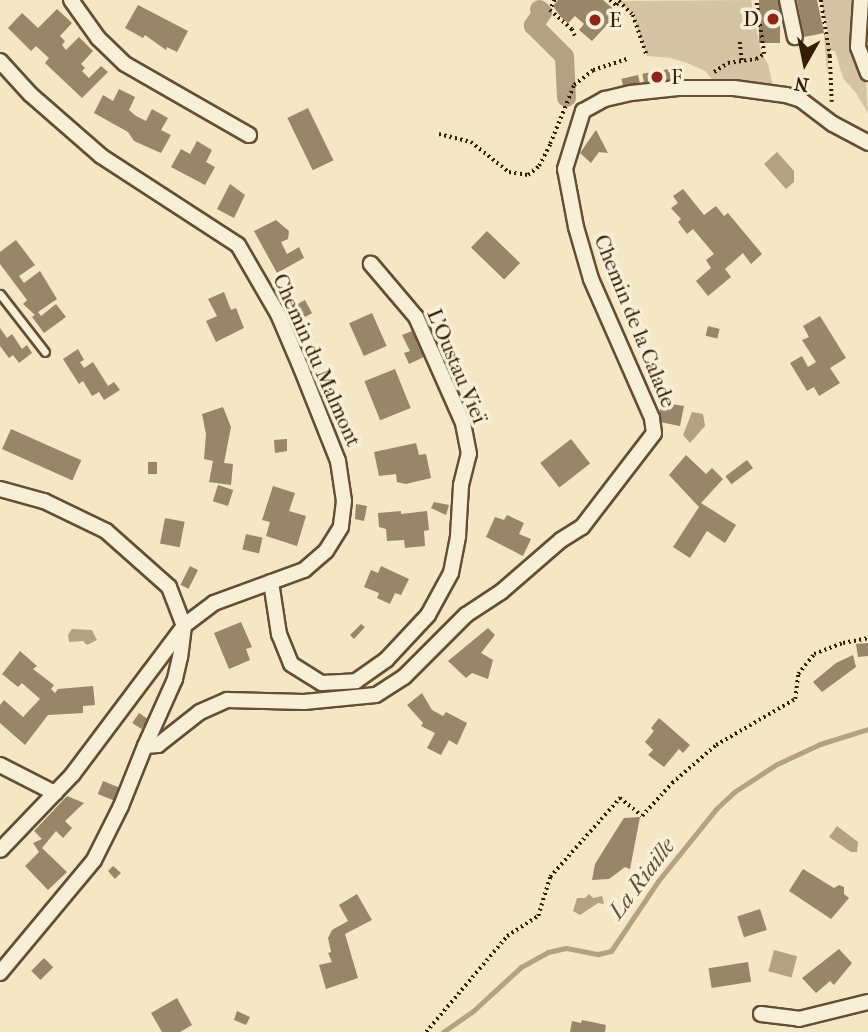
<!DOCTYPE html>
<html>
<head>
<meta charset="utf-8">
<style>
  body { margin:0 }
  #map { position:relative; width:868px; height:1032px; overflow:hidden; background:#f5e6c4; font-family:"IM FELL French Canon",serif }
  div>[style] { position:absolute }
  .green>* { inset:0; background:#d4c4a3 }
  .water>* { inset:0; background:#b4a182; transform-origin:0 0 }
  .stream>* { height:5px; margin:-2.5px; padding:0 2.5px; transform-origin:2.5px; border-radius:2.5px; background:#b4a182 }
  .canal>* { height:19px; margin:-9.5px; padding:0 9.5px; transform-origin:9.5px; border-radius:9.5px; background:#b4a182 }
  .building>* { inset:0; background:#998567; transform-origin:0 0 }
  .path>* { height:3.5px; margin-top:-1.75px; transform-origin:0; background:repeating-linear-gradient(90deg,#351c03 0 2px,transparent 0 5.5px) }
  .roads { filter:drop-shadow(2px 0 #654e33) drop-shadow(-2px 0 #654e33) drop-shadow(0 2px #654e33) drop-shadow(0 -2px #654e33) }
  .lane>* { height:7px; margin:-3.5px; padding:0 3.5px; transform-origin:3.5px; border-radius:3.5px; background:#f8efd9 }
  .street>* { height:14px; margin:-7px; padding:0 7px; transform-origin:7px; border-radius:7px; background:#f8efd9 }
  .dots>* { width:19px; height:19px; translate:-50% -50%; box-sizing:border-box; border:4px solid #f8efd9; border-radius:50% }
  span { translate:-50% -50%; white-space:nowrap; text-align:center; line-height:1.15; -webkit-text-stroke:7px #f8efd9; paint-order:stroke }
  .poi-label { font-size:21px; color:#351c03 }
  .right { translate:-100% -50%; text-align:right }
  .left { translate:0 -50%; text-align:left }
  .street-label { font-size:21px; color:#351c03 }
  .water-label { font-size:23px; color:#685136; font-style:italic }
  .north { position:absolute; left:770px; top:28px; width:70px; height:70px; -webkit-text-stroke:5px #f8efd9; paint-order:stroke; rotate:189deg; font-size:19px; font-weight:700; line-height:28px; text-align:center; color:#351c03 }
  .north::after { content:''; display:block; margin:auto; width:24px; height:32px; background:#351c03; clip-path:polygon(50% 0,100% 100%,50% 72%,0 100%) }
</style>
</head>
<body>
<div id="map">
  <div class="green">
    <div style="clip-path:polygon(751px 0,761px 52px,768px 64px,774px 90px,716px 84px,705px 71px,687px 63px,671px 58px,647px 56px,633px 15px,619px 1px)"></div>
    <div style="clip-path:polygon(821px 0,861px 0,868px 113px,856px 93px,843px 78px,835px 51px,830px 51px,827px 73px,824px 36px,828px 34px)"></div>
  </div>
  <div class="water">
    <div style="clip-path:polygon(777px 152px,794px 171px,794px 182px,786px 189px,764px 164px)"></div>
    <div style="clip-path:polygon(692px 412px,703px 414px,705px 426px,690px 443px,683px 435px)"></div>
    <div style="clip-path:polygon(72px 629px,92px 630px,97px 640px,87px 645px,83px 641px,69px 642px,68px 635px)"></div>
    <div style="clip-path:polygon(837px 826px,858px 842px,857px 852px,851px 852px,829px 837px)"></div>
    <div style="clip-path:polygon(589px 894px,593px 898px,602px 896px,604px 904px,598px 903px,580px 915px,573px 911px,577px 898px,585px 898px)"></div>
    <div style="left:774px;top:950px;width:24px;height:22px;rotate:15deg"></div>
  </div>
  <div class="stream">
    <div style="left:443px;top:1032px;width:35px;rotate:-35deg"></div>
    <div style="left:472px;top:1012px;width:67px;rotate:-42.6deg"></div>
    <div style="left:521px;top:967px;width:31px;rotate:-29deg"></div>
    <div style="left:548px;top:952px;width:18px;rotate:-13deg"></div>
    <div style="left:566px;top:948px;width:33px;rotate:11deg"></div>
    <div style="left:598px;top:954px;width:13px;rotate:-13deg"></div>
    <div style="left:611px;top:951px;width:84px;rotate:-56.1deg"></div>
    <div style="left:658px;top:881px;width:92px;rotate:-51.1deg"></div>
    <div style="left:716px;top:809px;width:25px;rotate:-43deg"></div>
    <div style="left:734px;top:792px;width:51px;rotate:-33.1deg"></div>
    <div style="left:777px;top:764px;width:47px;rotate:-24.9deg"></div>
    <div style="left:820px;top:744px;width:50px;rotate:-17.4deg"></div>
  </div>
  <div class="canal">
    <div style="left:539px;top:9px;width:4px;rotate:45deg"></div>
    <div style="left:542px;top:12px;width:16px;rotate:125deg"></div>
    <div style="left:533px;top:25px;width:44px;rotate:45deg"></div>
    <div style="left:564px;top:56px;width:41px;rotate:87.2deg"></div>
  </div>
  <div class="building">
    <div style="clip-path:polygon(558px 0,603px 0,618px 13px,592px 41px,579px 30px,584px 24px,575px 16px,568px 23px,561px 17px,553px 6px)"></div>
    <div style="left:759px;top:0;width:21px;height:43px"></div>
    <div style="clip-path:polygon(797px 0,817px 0,824px 33px,804px 37px)"></div>
    <div style="clip-path:polygon(138px 5px,188px 31px,177px 52px,167px 47px,166px 50px,145px 35px,143px 38px,125px 28px)"></div>
    <div style="clip-path:polygon(57px 9px,72px 23px,60px 36px,65px 41px,62px 45px,66px 50px,79px 37px,93px 51px,81px 64px,85px 68px,82px 71px,89px 78px,101px 66px,108px 72px,82px 98px,45px 63px,49px 58px,36px 46px,31px 51px,8px 28px,22px 13px,38px 28px)"></div>
    <div style="left:669px;top:69px;width:11px;height:27px;rotate:80deg"></div>
    <div style="left:638px;top:75px;width:9px;height:17px;rotate:77deg"></div>
    <div style="clip-path:polygon(119px 89px,135px 97px,129px 110px,136px 116px,146px 121px,152px 109px,168px 118px,161px 130px,171px 135px,161px 153px,134px 141px,128px 132px,94px 113px,103px 95px,113px 101px)"></div>
    <div style="left:308px;top:108px;width:58px;height:23px;rotate:64deg"></div>
    <div style="clip-path:polygon(596px 130px,608px 153px,599px 152px,591px 163px,580px 153px)"></div>
    <div style="clip-path:polygon(197px 141px,212px 150px,206px 162px,215px 167px,205px 185px,171px 167px,181px 149px,190px 154px)"></div>
    <div style="clip-path:polygon(230px 184px,245px 195px,234px 218px,217px 209px)"></div>
    <div style="clip-path:polygon(683px 189px,704px 215px,716px 206px,724px 216px,728px 213px,762px 254px,751px 264px,743px 253px,725px 269px,731px 277px,708px 296px,696px 281px,711px 268px,706px 260px,714px 254px,693px 229px,687px 234px,678px 222px,681px 219px,671px 208px,678px 203px,673px 196px)"></div>
    <div style="clip-path:polygon(276px 220px,289px 231px,288px 239px,281px 242px,287px 254px,299px 247px,304px 258px,277px 273px,254px 231px)"></div>
    <div style="left:487px;top:231px;width:46px;height:23px;rotate:44deg"></div>
    <div style="clip-path:polygon(16px 240px,35px 265px,19px 276px,24px 283px,40px 271px,57px 299px,38px 312px,41px 316px,56px 304px,66px 317px,44px 333px,32px 317px,35px 315px,23px 304px,27px 300px,0 264px,0 252px)"></div>
    <div style="clip-path:polygon(224px 292px,231px 310px,236px 308px,244px 328px,216px 342px,206px 321px,217px 316px,208px 299px)"></div>
    <div style="left:305px;top:300px;width:15px;height:16px;rotate:62deg"></div>
    <div style="left:372px;top:313px;width:36px;height:25px;rotate:66deg"></div>
    <div style="clip-path:polygon(820px 316px,846px 358px,830px 368px,840px 383px,819px 396px,814px 387px,807px 391px,790px 363px,802px 356px,808px 367px,816px 362px,802px 340px,809px 337px,803px 326px)"></div>
    <div style="left:708px;top:326px;width:12px;height:10px;rotate:14deg"></div>
    <div style="clip-path:polygon(0 328px,7px 338px,12px 334px,22px 349px,27px 345px,32px 353px,19px 363px,13px 355px,9px 358px,0 346px)"></div>
    <div style="clip-path:polygon(412px 331px,424px 357px,409px 364px,404px 353px,410px 351px,402px 335px)"></div>
    <div style="clip-path:polygon(78px 349px,84px 360px,80px 362px,84px 368px,93px 362px,108px 386px,114px 382px,120px 390px,104px 400px,99px 392px,92px 396px,83px 381px,79px 384px,63px 359px)"></div>
    <div style="left:395px;top:369px;width:42px;height:33px;rotate:68deg"></div>
    <div style="clip-path:polygon(660px 402px,684px 406px,680px 426px,660px 422px)"></div>
    <div style="clip-path:polygon(223px 407px,231px 427px,224px 463px,233px 464px,231px 485px,209px 482px,213px 461px,204px 459px,206px 434px,202px 414px)"></div>
    <div style="left:11px;top:429px;width:77px;height:22px;rotate:24deg"></div>
    <div style="clip-path:polygon(287px 439px,287px 451px,275px 453px,274px 440px)"></div>
    <div style="left:571px;top:439px;width:31px;height:39px;rotate:52deg"></div>
    <div style="clip-path:polygon(416px 443px,419px 455px,426px 454px,431px 478px,406px 484px,397px 482px,396px 474px,379px 476px,374px 452px)"></div>
    <div style="clip-path:polygon(686px 455px,706px 474px,712px 468px,723px 479px,701px 503px,736px 525px,725px 543px,707px 531px,690px 558px,673px 547px,699px 507px,669px 475px)"></div>
    <div style="left:747px;top:460px;width:10px;height:27px;rotate:53deg"></div>
    <div style="left:148px;top:462px;width:9px;height:12px"></div>
    <div style="left:218px;top:485px;width:16px;height:17px;rotate:18deg"></div>
    <div style="clip-path:polygon(273px 486px,295px 493px,289px 511px,306px 516px,297px 546px,266px 536px,270px 522px,262px 520px)"></div>
    <div style="clip-path:polygon(434px 502px,449px 505px,446px 515px,431px 508px)"></div>
    <div style="clip-path:polygon(356px 504px,367px 506px,364px 521px,355px 519px)"></div>
    <div style="clip-path:polygon(401px 511px,401px 514px,427px 511px,429px 530px,424px 531px,425px 546px,405px 548px,404px 540px,387px 541px,386px 529px,379px 527px,378px 513px)"></div>
    <div style="clip-path:polygon(507px 515px,524px 523px,519px 534px,531px 539px,523px 556px,486px 537px,495px 517px,504px 520px)"></div>
    <div style="left:165px;top:518px;width:20px;height:26px;rotate:11deg"></div>
    <div style="left:246px;top:534px;width:17px;height:16px;rotate:13deg"></div>
    <div style="left:190px;top:566px;width:9px;height:21px;rotate:27deg"></div>
    <div style="clip-path:polygon(381px 566px,409px 579px,401px 595px,395px 593px,390px 604px,377px 598px,379px 593px,364px 587px,371px 570px,378px 573px)"></div>
    <div style="clip-path:polygon(241px 622px,252px 647px,246px 649px,250px 660px,229px 669px,214px 633px)"></div>
    <div style="clip-path:polygon(361px 624px,365px 627px,354px 639px,350px 635px)"></div>
    <div style="clip-path:polygon(488px 628px,495px 635px,481px 653px,493px 660px,488px 679px,472px 673px,466px 678px,448px 661px)"></div>
    <div style="clip-path:polygon(868px 643px,868px 656px,858px 657px,856px 644px)"></div>
    <div style="clip-path:polygon(20px 651px,37px 666px,33px 669px,54px 685px,51px 689px,55px 693px,58px 689px,93px 686px,95px 705px,83px 706px,83px 713px,48px 715px,25px 745px,0 723px,0 705px,4px 700px,23px 717px,40px 699px,22px 683px,18px 687px,2px 674px)"></div>
    <div style="clip-path:polygon(853px 655px,856px 667px,822px 692px,813px 682px,836px 663px)"></div>
    <div style="clip-path:polygon(422px 693px,432px 710px,443px 716px,446px 712px,467px 723px,457px 745px,449px 740px,441px 755px,427px 748px,435px 733px,421px 726px,423px 723px,407px 705px)"></div>
    <div style="left:139px;top:713px;width:11px;height:12px;rotate:34deg"></div>
    <div style="clip-path:polygon(659px 718px,690px 745px,683px 753px,679px 749px,664px 767px,648px 755px,653px 750px,645px 742px,654px 731px,651px 728px)"></div>
    <div style="left:103px;top:781px;width:22px;height:14px;rotate:22deg"></div>
    <div style="clip-path:polygon(67px 796px,84px 803px,65px 821px,72px 828px,63px 838px,56px 831px,42px 848px,67px 872px,48px 890px,25px 866px,39px 852px,33px 843px,42px 839px,34px 831px)"></div>
    <div style="clip-path:polygon(640px 817px,630px 869px,625px 867px,609px 879px,592px 880px,595px 864px,620px 824px,624px 818px)"></div>
    <div style="clip-path:polygon(113px 866px,121px 873px,115px 879px,108px 871px)"></div>
    <div style="clip-path:polygon(803px 869px,834px 888px,839px 885px,844px 887px,844px 894px,849px 898px,831px 919px,789px 891px)"></div>
    <div style="clip-path:polygon(357px 894px,372px 920px,345px 934px,358px 978px,326px 989px,319px 965px,332px 962px,328px 953px,331px 952px,328px 938px,332px 930px,348px 921px,339px 905px)"></div>
    <div style="left:760px;top:909px;width:22px;height:24px;rotate:72deg"></div>
    <div style="clip-path:polygon(839px 949px,852px 963px,834px 985px,830px 981px,816px 993px,802px 978px)"></div>
    <div style="left:44px;top:958px;width:13px;height:18px;rotate:45deg"></div>
    <div style="left:748px;top:962px;width:20px;height:40px;rotate:81deg"></div>
    <div style="clip-path:polygon(177px 998px,192px 1025px,180px 1032px,162px 1032px,151px 1013px)"></div>
    <div style="clip-path:polygon(237px 1011px,250px 1017px,246px 1025px,234px 1020px)"></div>
    <div style="clip-path:polygon(582px 1020px,606px 1025px,605px 1032px,570px 1032px,572px 1021px,581px 1023px)"></div>
  </div>
  <div class="path">
    <div style="left:555px;top:0;width:11px;rotate:117deg"></div>
    <div style="left:550px;top:10px;width:29px;rotate:41deg"></div>
    <div style="left:572px;top:29px;width:8px;rotate:67deg"></div>
    <div style="left:610px;top:0;width:8px;rotate:40deg"></div>
    <div style="left:616px;top:5px;width:6px;rotate:-51deg"></div>
    <div style="left:821px;top:0;width:57px;rotate:80.9deg"></div>
    <div style="left:830px;top:56px;width:46px;rotate:87.5deg"></div>
    <div style="left:619px;top:1px;width:20px;rotate:45deg"></div>
    <div style="left:633px;top:15px;width:43px;rotate:71.1deg"></div>
    <div style="left:740px;top:42px;width:19px;rotate:84deg"></div>
    <div style="left:714px;top:72px;width:17px;rotate:-33deg"></div>
    <div style="left:728px;top:63px;width:28px;rotate:-8deg"></div>
    <div style="left:756px;top:59px;width:9px;rotate:-32deg"></div>
    <div style="left:764px;top:54px;width:55px;rotate:-98.4deg"></div>
    <div style="left:439px;top:134px;width:33px;rotate:14deg"></div>
    <div style="left:471px;top:142px;width:48px;rotate:38.3deg"></div>
    <div style="left:509px;top:172px;width:19px;rotate:9deg"></div>
    <div style="left:528px;top:175px;width:14px;rotate:-39deg"></div>
    <div style="left:539px;top:166px;width:25px;rotate:-63deg"></div>
    <div style="left:550px;top:144px;width:64px;rotate:-67.9deg"></div>
    <div style="left:574px;top:85px;width:24px;rotate:-38deg"></div>
    <div style="left:593px;top:70px;width:38px;rotate:-18deg"></div>
    <div style="left:426px;top:1032px;width:126px;rotate:-49.8deg"></div>
    <div style="left:507px;top:936px;width:37px;rotate:-33deg"></div>
    <div style="left:538px;top:916px;width:41px;rotate:-72.9deg"></div>
    <div style="left:550px;top:877px;width:106px;rotate:-48.5deg"></div>
    <div style="left:620px;top:798px;width:28px;rotate:39deg"></div>
    <div style="left:642px;top:816px;width:45px;rotate:-47.7deg"></div>
    <div style="left:672px;top:783px;width:58px;rotate:-40.8deg"></div>
    <div style="left:716px;top:745px;width:91px;rotate:-30.2deg"></div>
    <div style="left:795px;top:699px;width:25px;rotate:-83deg"></div>
    <div style="left:798px;top:674px;width:26px;rotate:-51deg"></div>
    <div style="left:814px;top:654px;width:31px;rotate:-21deg"></div>
    <div style="left:843px;top:643px;width:25px;rotate:-11deg"></div>
  </div>
  <div class="roads">
    <div class="lane">
      <div style="left:0;top:294px;width:73px;rotate:52.2deg"></div>
    </div>
    <div class="street">
      <div style="left:71px;top:0;width:47px;rotate:54.6deg"></div>
      <div style="left:98px;top:38px;width:37px;rotate:44deg"></div>
      <div style="left:125px;top:64px;width:143px;rotate:29.8deg"></div>
      <div style="left:787px;top:0;width:38px;rotate:78deg"></div>
      <div style="left:861px;top:0;width:47px;rotate:93.7deg"></div>
      <div style="left:858px;top:47px;width:28px;rotate:69deg"></div>
      <div style="left:0;top:61px;width:45px;rotate:47.7deg"></div>
      <div style="left:30px;top:94px;width:94px;rotate:41.1deg"></div>
      <div style="left:101px;top:156px;width:163px;rotate:33deg"></div>
      <div style="left:238px;top:245px;width:80px;rotate:59.9deg"></div>
      <div style="left:278px;top:314px;width:59px;rotate:66.9deg"></div>
      <div style="left:301px;top:368px;width:100px;rotate:68.3deg"></div>
      <div style="left:338px;top:461px;width:40px;rotate:81.5deg"></div>
      <div style="left:344px;top:501px;width:26px;rotate:97deg"></div>
      <div style="left:341px;top:527px;width:28px;rotate:122deg"></div>
      <div style="left:326px;top:551px;width:29px;rotate:139deg"></div>
      <div style="left:304px;top:570px;width:96px;rotate:159.9deg"></div>
      <div style="left:214px;top:603px;width:38px;rotate:143deg"></div>
      <div style="left:184px;top:626px;width:185px;rotate:126.9deg"></div>
      <div style="left:73px;top:774px;width:105px;rotate:133.8deg"></div>
      <div style="left:0;top:489px;width:46px;rotate:15.3deg"></div>
      <div style="left:44px;top:501px;width:69px;rotate:25.8deg"></div>
      <div style="left:106px;top:531px;width:84px;rotate:41.6deg"></div>
      <div style="left:169px;top:587px;width:42px;rotate:69deg"></div>
      <div style="left:184px;top:626px;width:31px;rotate:97deg"></div>
      <div style="left:180px;top:657px;width:23px;rotate:103deg"></div>
      <div style="left:175px;top:679px;width:73px;rotate:114.1deg"></div>
      <div style="left:145px;top:746px;width:13px;rotate:-4deg"></div>
      <div style="left:158px;top:745px;width:53px;rotate:-38.2deg"></div>
      <div style="left:200px;top:712px;width:30px;rotate:-24deg"></div>
      <div style="left:227px;top:700px;width:77px;rotate:1.5deg"></div>
      <div style="left:304px;top:702px;width:72px;rotate:-5.6deg"></div>
      <div style="left:376px;top:695px;width:33px;rotate:-33deg"></div>
      <div style="left:404px;top:677px;width:88px;rotate:-45deg"></div>
      <div style="left:466px;top:615px;width:42px;rotate:-33.3deg"></div>
      <div style="left:501px;top:592px;width:79px;rotate:-40.9deg"></div>
      <div style="left:561px;top:540px;width:25px;rotate:-32deg"></div>
      <div style="left:582px;top:527px;width:118px;rotate:-52.5deg"></div>
      <div style="left:654px;top:433px;width:15px;rotate:-98deg"></div>
      <div style="left:652px;top:418px;width:152px;rotate:-113.7deg"></div>
      <div style="left:591px;top:279px;width:54px;rotate:-106.1deg"></div>
      <div style="left:576px;top:227px;width:59px;rotate:-100.7deg"></div>
      <div style="left:565px;top:169px;width:61px;rotate:-72.8deg"></div>
      <div style="left:583px;top:111px;width:25px;rotate:-29deg"></div>
      <div style="left:605px;top:99px;width:27px;rotate:-13deg"></div>
      <div style="left:631px;top:93px;width:47px;rotate:-6.1deg"></div>
      <div style="left:678px;top:88px;width:56px"></div>
      <div style="left:734px;top:88px;width:52px;rotate:7.7deg"></div>
      <div style="left:786px;top:95px;width:16px;rotate:18deg"></div>
      <div style="left:801px;top:100px;width:40px;rotate:37deg"></div>
      <div style="left:833px;top:124px;width:40px;rotate:28deg"></div>
      <div style="left:271px;top:582px;width:53px;rotate:81.3deg"></div>
      <div style="left:279px;top:634px;width:32px;rotate:68deg"></div>
      <div style="left:291px;top:664px;width:36px;rotate:32deg"></div>
      <div style="left:322px;top:683px;width:34px;rotate:-3deg"></div>
      <div style="left:356px;top:681px;width:37px;rotate:-35deg"></div>
      <div style="left:386px;top:660px;width:62px;rotate:-47deg"></div>
      <div style="left:428px;top:615px;width:48px;rotate:-61.3deg"></div>
      <div style="left:451px;top:573px;width:38px;rotate:-79deg"></div>
      <div style="left:458px;top:536px;width:51px;rotate:-86.6deg"></div>
      <div style="left:461px;top:485px;width:32px;rotate:-76deg"></div>
      <div style="left:469px;top:454px;width:32px;rotate:-101deg"></div>
      <div style="left:463px;top:423px;width:116px;rotate:-113.9deg"></div>
      <div style="left:416px;top:317px;width:70px;rotate:-130.3deg"></div>
      <div style="left:0;top:765px;width:62px;rotate:27deg"></div>
      <div style="left:0;top:973px;width:147px;rotate:-50.2deg"></div>
      <div style="left:94px;top:860px;width:60px;rotate:-63.4deg"></div>
      <div style="left:121px;top:806px;width:65px;rotate:-68.2deg"></div>
      <div style="left:761px;top:1014px;width:38px;rotate:7deg"></div>
      <div style="left:799px;top:1019px;width:71px;rotate:-13.8deg"></div>
    </div>
  </div>
  <div class="dots">
    <div style="left:773px;top:19px;background:#8f2418"></div>
    <div style="left:595px;top:20px;background:#8f2418"></div>
    <div style="left:657px;top:77px;background:#8f2418"></div>
  </div>
  <div class="poi-label">
    <span class="right" style="left:759px;top:19px">D</span>
    <span class="left" style="left:609px;top:20px">E</span>
    <span class="left" style="left:671px;top:77px">F</span>
  </div>
  <div class="street-label">
    <span style="left:635px;top:321px;rotate:68deg">Chemin de la Calade</span>
    <span style="left:317px;top:360px;rotate:66deg">Chemin du Malmont</span>
    <span style="left:457px;top:366px;rotate:67deg">L'Oustau Vieï</span>
  </div>
  <div class="water-label">
    <span style="left:642px;top:879px;rotate:-53deg">La Riaille</span>
  </div>
  <div class="north">N</div>
</div>
</body>
</html>
